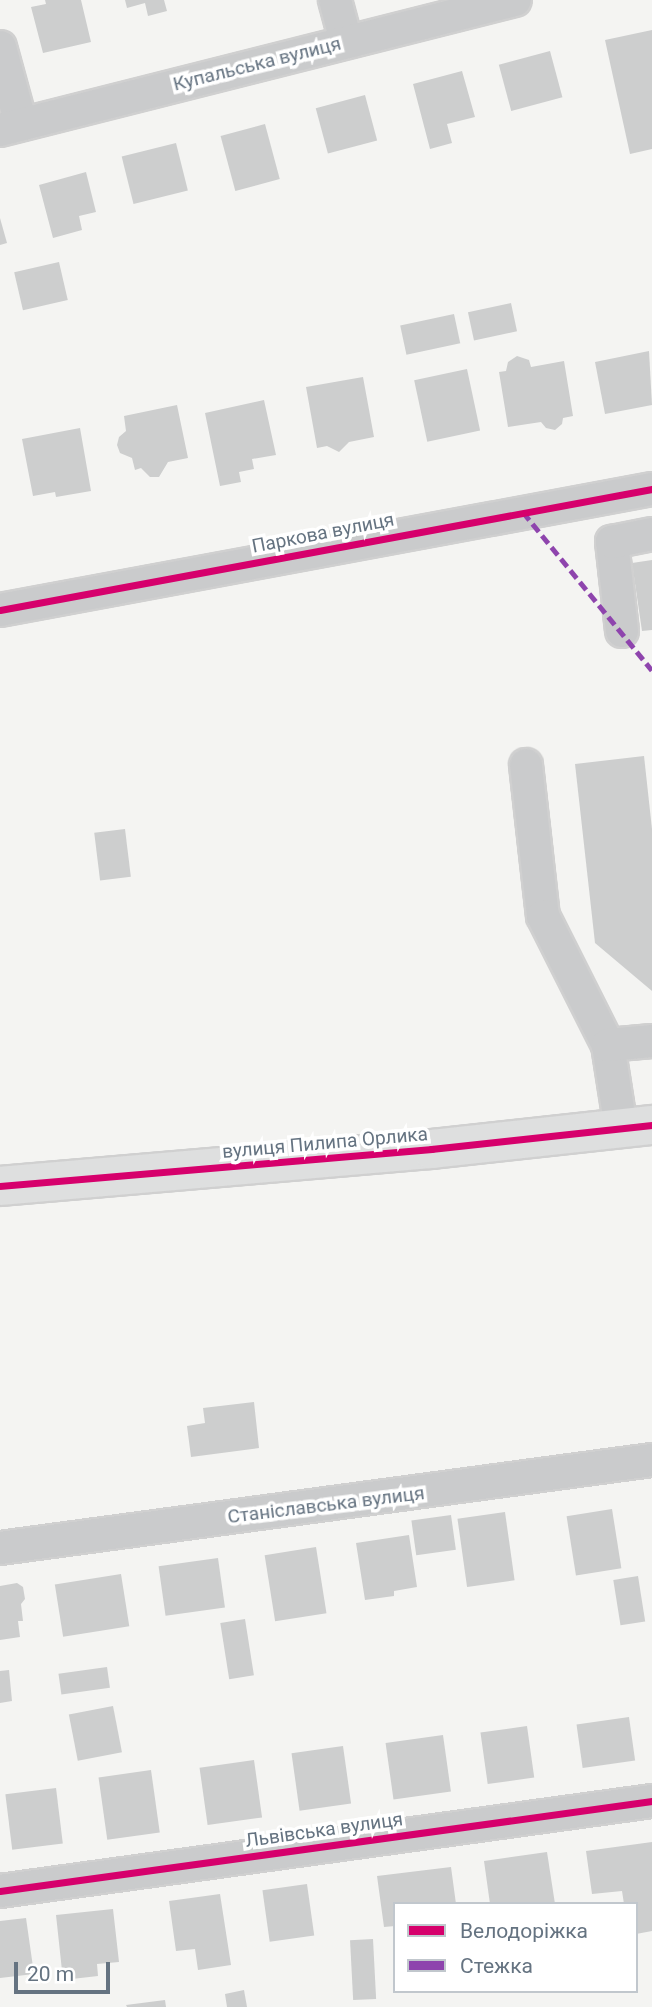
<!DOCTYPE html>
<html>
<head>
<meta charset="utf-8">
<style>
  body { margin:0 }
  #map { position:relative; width:652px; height:2007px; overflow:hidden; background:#f4f4f2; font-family:Roboto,sans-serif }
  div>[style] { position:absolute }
  .building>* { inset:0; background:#cdcece; transform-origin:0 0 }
  .roads { filter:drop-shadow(2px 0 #d0d0d0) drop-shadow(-2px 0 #d0d0d0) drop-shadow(0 2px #d0d0d0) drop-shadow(0 -2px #d0d0d0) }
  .minor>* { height:32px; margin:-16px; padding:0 16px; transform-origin:16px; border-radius:16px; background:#cacbcc }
  .major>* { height:38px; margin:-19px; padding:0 19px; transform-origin:19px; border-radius:19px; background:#dedfdf }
  .quiet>* { height:5px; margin-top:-2.5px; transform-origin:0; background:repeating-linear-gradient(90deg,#8e44ad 0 10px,transparent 0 15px) }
  .cycleway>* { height:7px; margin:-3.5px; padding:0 3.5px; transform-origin:3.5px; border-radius:3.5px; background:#d6006c }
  span { translate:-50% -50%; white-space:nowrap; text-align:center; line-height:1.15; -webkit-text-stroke:7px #fff; paint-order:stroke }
  .street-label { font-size:19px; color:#657381 }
  .legend { position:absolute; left:393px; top:1902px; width:245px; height:91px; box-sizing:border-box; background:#fff; border:2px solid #c1c7cd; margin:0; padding:9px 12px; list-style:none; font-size:21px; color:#657381 }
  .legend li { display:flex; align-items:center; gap:14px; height:35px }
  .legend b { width:35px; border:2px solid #c1c7cd }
  .scale { position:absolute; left:14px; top:1962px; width:96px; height:32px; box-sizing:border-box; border:4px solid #657381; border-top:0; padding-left:9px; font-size:21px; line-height:24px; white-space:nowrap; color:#657381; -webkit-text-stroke:5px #fff; paint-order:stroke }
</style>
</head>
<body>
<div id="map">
  <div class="building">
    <div style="clip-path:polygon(45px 0,81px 0,91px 42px,43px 53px,31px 7px,46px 4px)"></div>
    <div style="clip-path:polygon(125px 0,164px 0,167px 11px,148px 16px,145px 3px,127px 8px)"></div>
    <div style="clip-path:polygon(652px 30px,652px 149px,630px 154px,605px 40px)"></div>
    <div style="left:550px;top:51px;width:48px;height:53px;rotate:75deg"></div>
    <div style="clip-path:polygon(462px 71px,475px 117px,447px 124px,452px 143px,430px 149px,413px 84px)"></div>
    <div style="left:365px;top:95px;width:47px;height:51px;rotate:75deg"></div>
    <div style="left:265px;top:124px;width:57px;height:46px;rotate:75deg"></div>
    <div style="left:176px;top:143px;width:49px;height:56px;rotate:76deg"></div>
    <div style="clip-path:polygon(86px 172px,96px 212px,79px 216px,82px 230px,53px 238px,39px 185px)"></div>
    <div style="clip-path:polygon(0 218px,7px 243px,0 245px)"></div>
    <div style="left:59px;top:262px;width:39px;height:46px;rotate:77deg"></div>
    <div style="left:511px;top:303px;width:29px;height:44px;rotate:78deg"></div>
    <div style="left:454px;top:314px;width:30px;height:55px;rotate:78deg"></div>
    <div style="clip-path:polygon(649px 351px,652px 405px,605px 414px,595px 362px)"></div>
    <div style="clip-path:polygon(517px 356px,529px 360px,531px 367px,564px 361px,573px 416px,563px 418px,562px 424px,555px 430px,546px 428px,541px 422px,508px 427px,499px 372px,506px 371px,508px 362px)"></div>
    <div style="left:467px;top:369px;width:63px;height:54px;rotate:78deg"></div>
    <div style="clip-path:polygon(363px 377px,374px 437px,349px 442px,339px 452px,327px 446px,317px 448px,306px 387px)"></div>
    <div style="clip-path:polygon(264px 400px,276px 455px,252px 459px,254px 469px,239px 472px,241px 482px,220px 486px,205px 413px)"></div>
    <div style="clip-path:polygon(177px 405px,188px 458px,168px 462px,159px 477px,150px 477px,141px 468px,135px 470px,132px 458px,120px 453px,117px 445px,119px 437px,126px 431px,124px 416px)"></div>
    <div style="clip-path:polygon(80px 428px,91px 491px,56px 497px,55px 492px,33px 496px,22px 439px)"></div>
    <div style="clip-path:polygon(652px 560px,652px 630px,642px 631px,632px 563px)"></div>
    <div style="clip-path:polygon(644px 756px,652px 829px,652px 991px,595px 943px,575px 764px)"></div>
    <div style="left:125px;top:829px;width:48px;height:31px;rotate:83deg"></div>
    <div style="clip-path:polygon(254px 1402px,259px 1448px,191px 1457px,187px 1426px,205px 1423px,203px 1408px)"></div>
    <div style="left:612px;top:1509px;width:60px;height:46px;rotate:81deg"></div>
    <div style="left:505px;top:1512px;width:69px;height:48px;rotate:82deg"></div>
    <div style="left:451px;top:1515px;width:35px;height:40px;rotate:82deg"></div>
    <div style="clip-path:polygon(409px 1535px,417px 1587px,394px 1591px,394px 1596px,365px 1600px,356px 1543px)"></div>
    <div style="left:316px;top:1547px;width:67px;height:52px;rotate:81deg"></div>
    <div style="left:218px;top:1558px;width:50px;height:60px;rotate:82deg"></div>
    <div style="left:121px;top:1574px;width:53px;height:67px;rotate:81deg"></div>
    <div style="left:638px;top:1576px;width:46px;height:25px;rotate:81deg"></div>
    <div style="clip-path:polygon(17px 1583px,23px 1587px,25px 1599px,21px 1604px,23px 1621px,18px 1621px,20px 1637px,0 1640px,0 1586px)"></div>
    <div style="left:245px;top:1619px;width:57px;height:25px;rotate:81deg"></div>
    <div style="left:107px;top:1667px;width:21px;height:49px;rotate:82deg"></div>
    <div style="clip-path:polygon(9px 1670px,12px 1701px,0 1703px,0 1671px)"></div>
    <div style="left:113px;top:1706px;width:47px;height:45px;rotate:79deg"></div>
    <div style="left:629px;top:1717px;width:44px;height:53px;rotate:82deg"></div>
    <div style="left:527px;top:1726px;width:52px;height:47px;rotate:82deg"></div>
    <div style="left:443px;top:1735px;width:57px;height:58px;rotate:82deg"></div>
    <div style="left:343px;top:1746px;width:58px;height:52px;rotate:82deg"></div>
    <div style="left:254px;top:1760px;width:58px;height:55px;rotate:82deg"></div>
    <div style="left:151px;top:1770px;width:63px;height:53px;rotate:82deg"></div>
    <div style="left:56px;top:1788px;width:56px;height:51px;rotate:83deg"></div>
    <div style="clip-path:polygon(652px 1842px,652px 1931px,636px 1934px,636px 1904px,624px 1904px,622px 1891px,592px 1894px,586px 1851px)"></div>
    <div style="clip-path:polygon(547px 1852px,555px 1904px,490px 1904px,484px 1861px)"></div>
    <div style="clip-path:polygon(451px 1867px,456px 1904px,395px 1904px,395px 1926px,384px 1927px,377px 1876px)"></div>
    <div style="left:307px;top:1884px;width:52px;height:45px;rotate:82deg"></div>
    <div style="clip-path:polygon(220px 1894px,231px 1965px,198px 1970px,195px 1949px,176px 1951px,169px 1901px)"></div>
    <div style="clip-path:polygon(113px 1909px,119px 1962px,97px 1964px,98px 1976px,63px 1980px,56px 1915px)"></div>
    <div style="clip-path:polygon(26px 1918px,34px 1974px,0 1978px,0 1921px)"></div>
    <div style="left:373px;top:1939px;width:60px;height:23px;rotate:87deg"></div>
    <div style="clip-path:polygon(244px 1990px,247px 2007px,227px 2007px,225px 1994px)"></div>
    <div style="clip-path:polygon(165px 2000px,166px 2007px,127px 2007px,126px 2005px)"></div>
  </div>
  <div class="roads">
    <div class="minor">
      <div style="left:335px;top:0;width:42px;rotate:75deg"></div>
      <div style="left:0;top:47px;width:80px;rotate:74.7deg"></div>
      <div style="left:0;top:130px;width:531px;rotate:-14.17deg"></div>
      <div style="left:0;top:610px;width:663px;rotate:-10.51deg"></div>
      <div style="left:622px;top:631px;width:90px;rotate:-96.4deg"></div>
      <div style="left:612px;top:542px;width:41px;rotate:-11.3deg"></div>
      <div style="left:526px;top:765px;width:152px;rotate:83.6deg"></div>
      <div style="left:543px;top:916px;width:144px;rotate:63.3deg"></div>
      <div style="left:608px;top:1045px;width:84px;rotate:81.1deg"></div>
      <div style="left:608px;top:1045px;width:44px;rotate:-5.2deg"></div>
      <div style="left:0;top:1548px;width:658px;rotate:-7.69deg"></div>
      <div style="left:0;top:1891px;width:658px;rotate:-7.86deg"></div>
    </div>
    <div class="major">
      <div style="left:0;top:1186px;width:433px;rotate:-4.9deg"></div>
      <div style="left:431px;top:1149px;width:222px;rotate:-6.2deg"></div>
    </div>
  </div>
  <div class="quiet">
    <div style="left:523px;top:512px;width:204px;rotate:50.8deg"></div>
  </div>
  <div class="cycleway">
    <div style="left:0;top:610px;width:663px;rotate:-10.51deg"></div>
    <div style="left:0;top:1186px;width:433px;rotate:-4.9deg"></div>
    <div style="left:431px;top:1149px;width:222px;rotate:-6.2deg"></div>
    <div style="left:0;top:1891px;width:658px;rotate:-7.86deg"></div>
  </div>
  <div class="street-label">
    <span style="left:257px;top:64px;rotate:-14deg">Купальська вулиця</span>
    <span style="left:323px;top:533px;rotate:-11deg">Паркова вулиця</span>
    <span style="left:325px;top:1143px;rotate:-5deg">вулиця Пилипа Орлика</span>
    <span style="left:326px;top:1505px;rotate:-7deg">Станіславська вулиця</span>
    <span style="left:324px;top:1830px;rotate:-8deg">Львівська вулиця</span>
  </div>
  <ul class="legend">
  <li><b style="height:9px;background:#d6006c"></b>Велодоріжка</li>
  <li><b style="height:9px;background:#8e44ad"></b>Стежка</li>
  </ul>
  <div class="scale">20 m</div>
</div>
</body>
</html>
